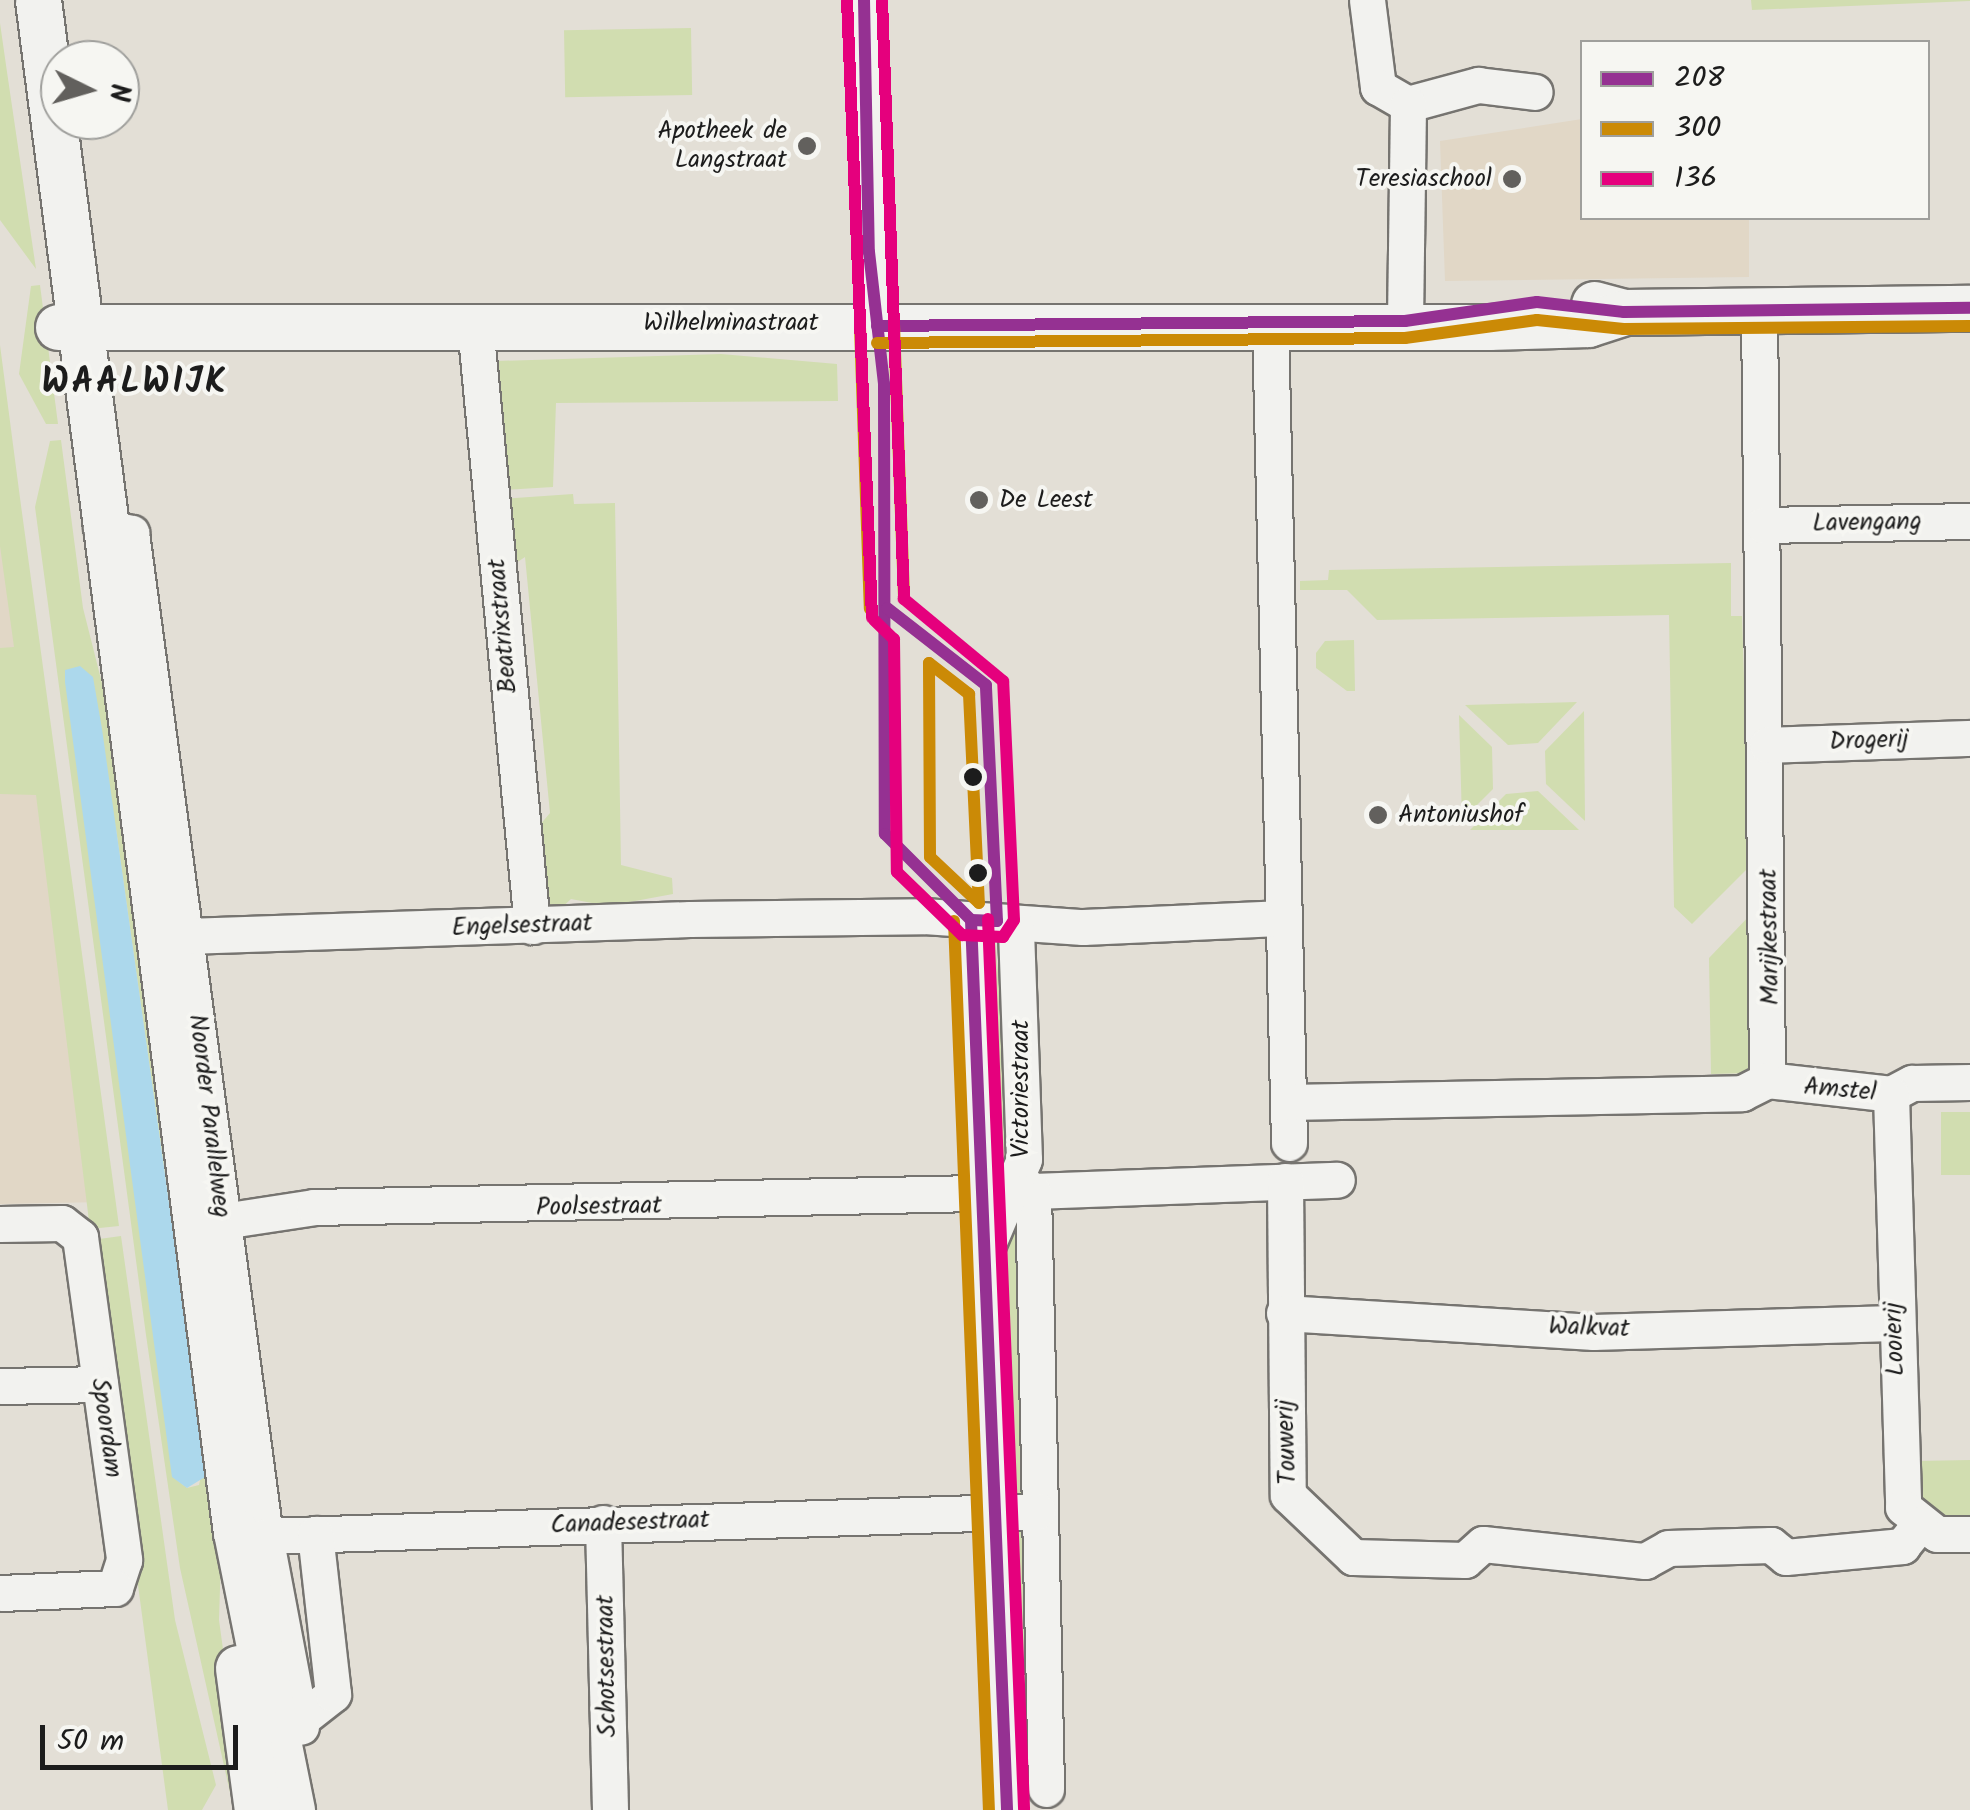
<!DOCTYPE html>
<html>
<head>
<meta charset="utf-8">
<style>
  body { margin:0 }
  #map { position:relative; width:1970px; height:1810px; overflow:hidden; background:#e3dfd6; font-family:Kalam,sans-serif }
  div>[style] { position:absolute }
  .built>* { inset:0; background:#e1d7c6 }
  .green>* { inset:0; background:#d1ddb0; transform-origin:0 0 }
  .water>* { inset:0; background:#acd8ec }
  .roads { filter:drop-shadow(2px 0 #767470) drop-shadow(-2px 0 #767470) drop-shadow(0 2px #767470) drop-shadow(0 -2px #767470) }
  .minor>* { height:35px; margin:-17.5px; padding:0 17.5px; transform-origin:17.5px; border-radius:17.5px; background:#f2f2ef }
  .major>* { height:45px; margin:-22.5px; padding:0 22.5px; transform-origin:22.5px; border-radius:22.5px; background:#f2f2ef }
  .bus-1>* { height:12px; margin:-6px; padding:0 6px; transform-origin:6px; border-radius:6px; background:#953192 }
  .bus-2>* { height:12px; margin:-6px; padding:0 6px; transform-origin:6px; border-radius:6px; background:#cb8a06 }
  .bus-3>* { height:12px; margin:-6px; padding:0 6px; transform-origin:6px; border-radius:6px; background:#e5007d }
  .dots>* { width:28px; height:28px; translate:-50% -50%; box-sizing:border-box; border:5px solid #f6f6f2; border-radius:50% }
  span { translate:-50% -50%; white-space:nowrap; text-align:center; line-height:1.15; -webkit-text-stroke:8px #f6f6f2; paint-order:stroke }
  .poi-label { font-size:25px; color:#1c1c1c }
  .right { translate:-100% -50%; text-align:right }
  .left { translate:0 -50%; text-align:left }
  .street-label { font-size:25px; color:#1c1c1c }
  .district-label { font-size:35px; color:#1c1c1c; font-weight:700; letter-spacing:2.5px }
  .legend { position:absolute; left:1580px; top:40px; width:350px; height:180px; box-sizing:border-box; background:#f6f6f2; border:2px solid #9f9f9c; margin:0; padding:12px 18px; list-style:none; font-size:30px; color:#1c1c1c }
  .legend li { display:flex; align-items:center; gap:20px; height:50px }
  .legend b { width:50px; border:2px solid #9f9f9c }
  .north { position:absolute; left:40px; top:40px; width:100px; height:100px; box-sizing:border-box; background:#f6f6f2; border:2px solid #9f9f9c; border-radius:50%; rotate:95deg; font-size:28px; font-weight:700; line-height:40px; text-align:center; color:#1c1c1c }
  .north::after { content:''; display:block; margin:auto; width:35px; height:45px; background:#62605d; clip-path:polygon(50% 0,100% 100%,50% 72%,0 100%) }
  .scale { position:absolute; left:40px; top:1725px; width:198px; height:45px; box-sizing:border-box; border:5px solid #1c1c1c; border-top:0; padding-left:12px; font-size:30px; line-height:35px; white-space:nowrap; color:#1c1c1c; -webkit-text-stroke:8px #f6f6f2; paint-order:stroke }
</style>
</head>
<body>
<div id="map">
  <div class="built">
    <div style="clip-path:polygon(1582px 119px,1582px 218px,1749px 218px,1749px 277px,1445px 281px,1440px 141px)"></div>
    <div style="clip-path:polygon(0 422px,104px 1202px,0 1204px)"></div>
  </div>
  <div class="green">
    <div style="clip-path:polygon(1751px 0,1970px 0,1970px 1px,1752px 10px)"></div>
    <div style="clip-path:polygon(0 23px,7px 72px,36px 269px,0 220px)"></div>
    <div style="left:691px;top:28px;width:67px;height:127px;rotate:89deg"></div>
    <div style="clip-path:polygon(40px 285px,58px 424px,46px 424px,19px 374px,31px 286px)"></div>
    <div style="clip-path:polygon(0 345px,20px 498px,119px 1226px,90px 1229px,36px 795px,0 794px,0 648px,14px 647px,0 546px)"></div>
    <div style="clip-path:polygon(721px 354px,837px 364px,838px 401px,556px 403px,553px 487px,503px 490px,497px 361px)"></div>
    <div style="clip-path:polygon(evenodd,61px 440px,83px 608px,113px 727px,222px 1524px,219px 1620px,243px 1795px,231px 1797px,180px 1568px,146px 1335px,35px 507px,50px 441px,61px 440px,65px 670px,116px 829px,205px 1458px,199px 1485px,187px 1488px,173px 1477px,65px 670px)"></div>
    <div style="clip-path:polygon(573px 494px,574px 504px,615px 503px,621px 865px,672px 878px,673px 894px,608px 906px,571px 899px,557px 912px,537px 895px,533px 833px,550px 813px,525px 557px,510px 567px,500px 499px)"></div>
    <div style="clip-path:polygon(1731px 563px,1731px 616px,1742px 616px,1750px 866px,1692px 924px,1674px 907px,1669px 615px,1377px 620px,1347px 590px,1300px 590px,1300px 581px,1328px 580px,1329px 570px)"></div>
    <div style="clip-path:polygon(1354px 640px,1355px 691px,1347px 691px,1316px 668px,1316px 653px,1325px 641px)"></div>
    <div style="clip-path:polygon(1577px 702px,1538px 743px,1508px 745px,1465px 705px)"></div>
    <div style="clip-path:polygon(1584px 711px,1585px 821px,1546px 784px,1545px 751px)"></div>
    <div style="clip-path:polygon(1459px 715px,1492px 747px,1493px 789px,1462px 820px)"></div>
    <div style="clip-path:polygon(1538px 791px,1579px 830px,1470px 830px,1506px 794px)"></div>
    <div style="clip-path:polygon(1753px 912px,1753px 1073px,1711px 1074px,1709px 958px)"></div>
    <div style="clip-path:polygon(995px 938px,1014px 1156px,995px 1175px,989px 940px)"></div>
    <div style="left:1941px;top:1112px;width:29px;height:63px"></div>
    <div style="left:1020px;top:1210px;width:286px;height:31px;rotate:88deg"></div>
    <div style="clip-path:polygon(121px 1236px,175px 1620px,216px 1785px,202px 1810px,168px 1810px,92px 1240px)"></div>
    <div style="clip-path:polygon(1970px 1460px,1970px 1523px,1938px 1524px,1912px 1499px,1916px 1461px)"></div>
    <div style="clip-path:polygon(1021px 1527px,1028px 1530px,1029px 1718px,1017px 1712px,1010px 1533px)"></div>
  </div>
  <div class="water">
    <div style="clip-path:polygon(80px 666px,93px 677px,102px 729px,205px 1458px,205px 1477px,187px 1488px,172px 1477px,65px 682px,65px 670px)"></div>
  </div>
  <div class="roads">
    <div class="minor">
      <div style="left:864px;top:0;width:326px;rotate:87.7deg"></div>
      <div style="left:1367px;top:0;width:88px;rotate:82.8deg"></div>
      <div style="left:1378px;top:87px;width:34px;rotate:30deg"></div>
      <div style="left:1408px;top:104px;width:73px;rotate:-15.2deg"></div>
      <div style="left:1478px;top:85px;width:57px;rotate:7deg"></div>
      <div style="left:1759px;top:310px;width:770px;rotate:89.4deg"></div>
      <div style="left:1405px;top:321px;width:217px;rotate:-89.2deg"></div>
      <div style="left:1270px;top:324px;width:819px;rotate:88.67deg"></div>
      <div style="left:475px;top:325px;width:604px;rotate:84.58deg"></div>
      <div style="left:1763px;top:525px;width:207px;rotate:-1.1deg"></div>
      <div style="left:101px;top:527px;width:31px;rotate:11deg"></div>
      <div style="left:131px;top:533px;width:1012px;rotate:82.39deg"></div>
      <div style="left:265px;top:1536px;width:194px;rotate:79.3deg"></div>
      <div style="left:1767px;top:745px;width:203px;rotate:-2deg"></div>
      <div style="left:971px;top:920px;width:891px;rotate:87.68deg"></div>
      <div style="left:186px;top:936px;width:504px;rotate:-1.93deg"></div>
      <div style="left:690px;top:919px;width:234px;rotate:-0.7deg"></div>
      <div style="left:924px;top:916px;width:159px;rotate:4deg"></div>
      <div style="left:1083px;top:927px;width:201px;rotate:-2.6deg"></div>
      <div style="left:1767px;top:1080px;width:125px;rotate:6.4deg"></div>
      <div style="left:1891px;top:1094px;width:24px;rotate:-28deg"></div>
      <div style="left:1912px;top:1083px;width:58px;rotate:-1deg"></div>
      <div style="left:1891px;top:1094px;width:413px;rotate:88.3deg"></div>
      <div style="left:1903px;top:1507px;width:43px;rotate:38.5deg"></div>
      <div style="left:1937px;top:1534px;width:33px"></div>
      <div style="left:1288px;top:1102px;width:454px;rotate:-1.1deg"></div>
      <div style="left:1742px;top:1093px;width:28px;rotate:-27deg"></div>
      <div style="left:1020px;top:1181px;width:16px;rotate:38deg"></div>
      <div style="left:1033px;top:1191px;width:304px;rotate:-2.1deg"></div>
      <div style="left:1285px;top:1181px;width:314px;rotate:89.5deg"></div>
      <div style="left:1288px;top:1495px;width:90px;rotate:43.6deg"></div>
      <div style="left:1353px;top:1557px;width:112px;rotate:1.5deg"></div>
      <div style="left:1465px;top:1560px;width:24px;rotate:-42deg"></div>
      <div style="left:1483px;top:1544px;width:163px;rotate:6deg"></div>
      <div style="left:1645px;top:1561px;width:26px;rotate:-29deg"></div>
      <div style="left:1668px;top:1548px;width:103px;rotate:-1.7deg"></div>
      <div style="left:1771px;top:1545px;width:19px;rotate:39deg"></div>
      <div style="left:1786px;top:1557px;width:117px;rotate:-5.4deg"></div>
      <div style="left:1902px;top:1546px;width:28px;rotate:-51deg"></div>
      <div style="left:1033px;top:1191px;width:598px;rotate:88.75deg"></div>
      <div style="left:223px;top:1221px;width:92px;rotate:-8.7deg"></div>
      <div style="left:314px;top:1207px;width:662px;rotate:-1.21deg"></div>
      <div style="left:0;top:1224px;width:62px;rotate:-0.9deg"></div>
      <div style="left:62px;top:1223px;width:23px;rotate:38deg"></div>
      <div style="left:80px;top:1237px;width:326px;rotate:82.2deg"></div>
      <div style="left:124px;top:1560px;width:29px;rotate:108deg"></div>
      <div style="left:115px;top:1588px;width:115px;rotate:177.5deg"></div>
      <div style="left:988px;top:1244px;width:92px;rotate:-67deg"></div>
      <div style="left:1024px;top:1159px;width:233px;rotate:-92deg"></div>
      <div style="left:1284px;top:1313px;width:310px;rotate:3.5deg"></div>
      <div style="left:1593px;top:1332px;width:300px;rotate:-1.7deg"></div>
      <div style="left:0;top:1386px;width:100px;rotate:-1.1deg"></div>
      <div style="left:603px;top:1523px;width:287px;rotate:88.6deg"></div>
      <div style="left:265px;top:1536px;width:773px;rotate:-1.85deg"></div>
      <div style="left:286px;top:1731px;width:60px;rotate:-38.2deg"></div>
      <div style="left:333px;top:1694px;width:161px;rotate:-96.4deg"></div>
    </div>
    <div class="major">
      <div style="left:38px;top:0;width:1545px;rotate:82.64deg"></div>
      <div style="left:236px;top:1532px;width:284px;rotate:78.6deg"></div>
      <div style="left:1594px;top:304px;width:31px;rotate:15deg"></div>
      <div style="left:1624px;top:312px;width:346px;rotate:-0.7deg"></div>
      <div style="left:58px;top:327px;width:1431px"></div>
      <div style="left:1489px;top:327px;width:99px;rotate:-1.7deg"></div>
      <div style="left:1588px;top:324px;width:38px;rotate:-18deg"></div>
      <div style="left:238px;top:1668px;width:143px;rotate:82.4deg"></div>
    </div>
  </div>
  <div class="bus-1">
    <div style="left:864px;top:0;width:252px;rotate:88.9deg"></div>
    <div style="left:869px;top:252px;width:133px;rotate:83.5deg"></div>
    <div style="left:884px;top:384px;width:450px;rotate:89.9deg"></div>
    <div style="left:885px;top:834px;width:122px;rotate:45deg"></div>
    <div style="left:971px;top:920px;width:26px;rotate:2deg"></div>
    <div style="left:997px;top:921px;width:236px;rotate:-92.7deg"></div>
    <div style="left:986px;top:685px;width:125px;rotate:-142.1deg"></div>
    <div style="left:877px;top:326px;width:528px;rotate:-0.54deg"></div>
    <div style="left:1405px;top:321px;width:133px;rotate:-8.2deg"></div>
    <div style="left:1537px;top:302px;width:88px;rotate:6.6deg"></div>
    <div style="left:1624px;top:312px;width:346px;rotate:-0.7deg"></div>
    <div style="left:971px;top:920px;width:891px;rotate:87.68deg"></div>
  </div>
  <div class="bus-2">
    <div style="left:894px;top:324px;width:275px;rotate:87.9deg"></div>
    <div style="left:860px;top:327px;width:282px;rotate:88deg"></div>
    <div style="left:877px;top:343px;width:528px;rotate:-0.54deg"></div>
    <div style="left:1405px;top:338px;width:133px;rotate:-7.8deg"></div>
    <div style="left:1537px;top:320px;width:87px;rotate:5.9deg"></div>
    <div style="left:1624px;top:329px;width:346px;rotate:-0.5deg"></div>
    <div style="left:929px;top:663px;width:51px;rotate:37.8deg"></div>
    <div style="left:969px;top:694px;width:209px;rotate:87.3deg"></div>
    <div style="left:979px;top:903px;width:67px;rotate:-136.8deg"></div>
    <div style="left:930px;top:857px;width:194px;rotate:-90.3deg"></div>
    <div style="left:954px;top:921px;width:890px;rotate:87.75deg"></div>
  </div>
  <div class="bus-3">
    <div style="left:847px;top:0;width:618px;rotate:87.68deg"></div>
    <div style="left:874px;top:620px;width:28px;rotate:44deg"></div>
    <div style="left:894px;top:639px;width:233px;rotate:89.3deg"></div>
    <div style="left:897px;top:872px;width:91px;rotate:44.1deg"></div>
    <div style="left:962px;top:935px;width:41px;rotate:2.8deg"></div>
    <div style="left:1003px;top:937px;width:20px;rotate:-57deg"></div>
    <div style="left:1014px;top:920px;width:239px;rotate:-92.6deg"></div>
    <div style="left:1003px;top:681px;width:129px;rotate:-140.4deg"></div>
    <div style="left:904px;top:599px;width:599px;rotate:-92.1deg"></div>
    <div style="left:988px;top:919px;width:891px;rotate:87.68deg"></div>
  </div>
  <div class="dots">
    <div style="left:807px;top:146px;background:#62605d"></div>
    <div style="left:1512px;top:179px;background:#62605d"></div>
    <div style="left:979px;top:500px;background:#62605d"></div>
    <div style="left:973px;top:777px;background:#1c1c1c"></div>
    <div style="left:1378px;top:815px;background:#62605d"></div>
    <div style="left:978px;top:873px;background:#1c1c1c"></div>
  </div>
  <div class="poi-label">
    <span class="right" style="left:787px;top:146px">Apotheek de<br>Langstraat</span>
    <span class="right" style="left:1492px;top:179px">Teresiaschool</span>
    <span class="left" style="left:999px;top:500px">De Leest</span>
    <span class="left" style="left:1398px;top:815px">Antoniushof</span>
  </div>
  <div class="street-label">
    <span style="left:731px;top:323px">Wilhelminastraat</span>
    <span style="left:1867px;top:523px;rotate:-1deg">Lavengang</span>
    <span style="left:503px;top:626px;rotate:-95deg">Beatrixstraat</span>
    <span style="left:1869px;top:741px;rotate:-2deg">Drogerij</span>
    <span style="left:522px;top:926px;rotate:-2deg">Engelsestraat</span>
    <span style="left:1770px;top:937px;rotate:-91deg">Marijkestraat</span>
    <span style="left:1021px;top:1089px;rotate:-90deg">Victoriestraat</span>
    <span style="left:1840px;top:1090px;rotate:5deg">Amstel</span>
    <span style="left:209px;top:1116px;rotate:83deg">Noorder Parallelweg</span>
    <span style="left:599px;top:1207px;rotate:-1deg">Poolsestraat</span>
    <span style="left:1589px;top:1328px;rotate:2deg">Walkvat</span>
    <span style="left:1895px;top:1339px;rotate:-92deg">Looierij</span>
    <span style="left:106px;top:1428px;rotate:82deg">Spoordam</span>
    <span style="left:1287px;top:1442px;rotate:-92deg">Touwerij</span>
    <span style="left:630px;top:1523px;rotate:-2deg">Canadesestraat</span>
    <span style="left:607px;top:1666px;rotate:-91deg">Schotsestraat</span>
  </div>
  <div class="district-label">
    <span style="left:135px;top:383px">WAALWIJK</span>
  </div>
  <ul class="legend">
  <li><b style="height:12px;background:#953192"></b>208</li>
  <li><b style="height:12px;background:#cb8a06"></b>300</li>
  <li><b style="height:12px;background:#e5007d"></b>136</li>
  </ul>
  <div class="north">N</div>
  <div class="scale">50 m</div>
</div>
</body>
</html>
